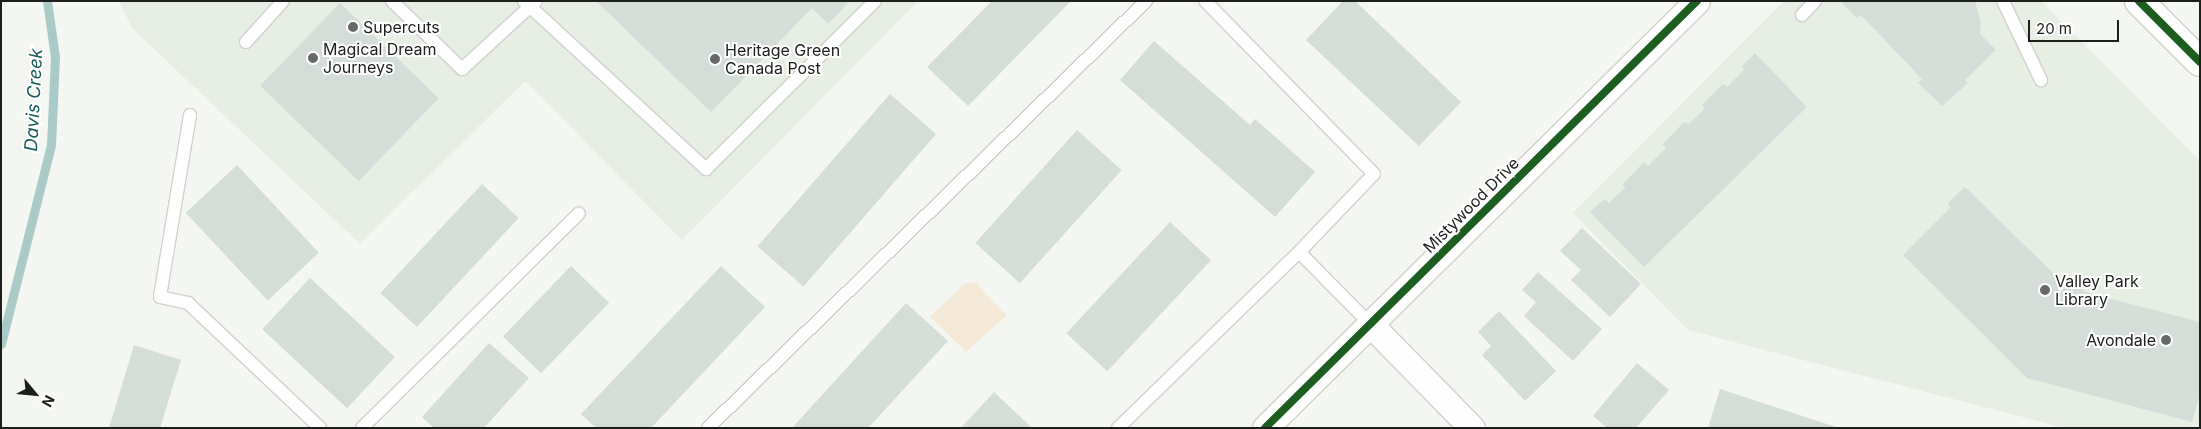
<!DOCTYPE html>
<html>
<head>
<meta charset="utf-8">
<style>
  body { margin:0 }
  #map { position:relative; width:2201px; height:429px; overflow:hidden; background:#f4f6f2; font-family:Inter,sans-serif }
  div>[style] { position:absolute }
  .built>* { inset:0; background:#e7eee3 }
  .green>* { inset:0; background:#f5ead8 }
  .stream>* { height:9px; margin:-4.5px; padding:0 4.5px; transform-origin:4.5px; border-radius:4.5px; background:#a9cbc8 }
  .building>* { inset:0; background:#d4ddd7; transform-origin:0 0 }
  .roads { filter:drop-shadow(1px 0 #d0d2ce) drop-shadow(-1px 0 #d0d2ce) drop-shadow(0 1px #d0d2ce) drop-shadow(0 -1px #d0d2ce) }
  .service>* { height:12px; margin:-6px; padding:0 6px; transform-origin:6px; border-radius:6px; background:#fdfefd }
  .minor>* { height:25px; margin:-12.5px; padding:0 12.5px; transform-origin:12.5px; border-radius:12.5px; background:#fdfefd }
  .tertiary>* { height:28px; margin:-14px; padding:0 14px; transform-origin:14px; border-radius:14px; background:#fdfefd }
  .cycleway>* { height:8px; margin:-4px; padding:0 4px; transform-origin:4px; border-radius:4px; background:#1b5e20 }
  .dots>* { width:14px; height:14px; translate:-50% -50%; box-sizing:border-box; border:2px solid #fff; border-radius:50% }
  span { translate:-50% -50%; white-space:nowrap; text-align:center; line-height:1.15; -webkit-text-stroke:4px #fff; paint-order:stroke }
  .poi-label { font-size:16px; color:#1d1f1c }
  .left { translate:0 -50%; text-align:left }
  .right { translate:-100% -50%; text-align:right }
  .street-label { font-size:16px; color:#1d1f1c }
  .water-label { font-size:18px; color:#1a5d5a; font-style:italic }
  .frame { position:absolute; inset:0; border:2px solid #1d1f1c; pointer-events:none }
  .north { position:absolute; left:10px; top:369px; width:50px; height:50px; -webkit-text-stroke:4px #fff; paint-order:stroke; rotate:118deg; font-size:14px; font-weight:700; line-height:20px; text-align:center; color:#1d1f1c }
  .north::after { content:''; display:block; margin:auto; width:18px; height:22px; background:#1d1f1c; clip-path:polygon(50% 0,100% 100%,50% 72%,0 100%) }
  .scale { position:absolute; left:2028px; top:20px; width:91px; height:22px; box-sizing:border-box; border:2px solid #1d1f1c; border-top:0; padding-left:6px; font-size:15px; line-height:18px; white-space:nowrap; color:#1d1f1c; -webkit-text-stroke:4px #fff; paint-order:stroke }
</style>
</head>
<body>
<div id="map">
  <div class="built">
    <div style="clip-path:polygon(119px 1px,918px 1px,682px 240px,525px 81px,360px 244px,132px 28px)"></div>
    <div style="clip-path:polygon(1784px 1px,2041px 1px,2200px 161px,2200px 428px,2065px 428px,1688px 330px,1573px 213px)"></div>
  </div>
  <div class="green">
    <div style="clip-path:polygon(975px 282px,1007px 315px,966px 352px,930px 317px,964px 284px)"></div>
  </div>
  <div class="stream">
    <div style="left:1px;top:344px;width:205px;rotate:-75.9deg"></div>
    <div style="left:51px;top:145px;width:88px;rotate:-87.4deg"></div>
    <div style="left:55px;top:57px;width:57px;rotate:-98.1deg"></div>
  </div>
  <div class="building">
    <div style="clip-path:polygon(596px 1px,850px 1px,828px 24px,812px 8px,711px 112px)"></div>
    <div style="clip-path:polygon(992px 1px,1071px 1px,968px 106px,927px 67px)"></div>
    <div style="clip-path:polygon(1343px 1px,1355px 1px,1461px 102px,1419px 146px,1306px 40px)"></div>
    <div style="clip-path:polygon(1840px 1px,1975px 1px,1981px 23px,1980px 34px,1996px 50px,1965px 80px,1968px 83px,1942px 106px,1918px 83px,1922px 79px,1861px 15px,1857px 18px)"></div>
    <div style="left:340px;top:3px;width:137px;height:115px;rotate:44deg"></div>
    <div style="clip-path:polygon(1154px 41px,1250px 125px,1255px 119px,1315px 172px,1275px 217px,1120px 80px)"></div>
    <div style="clip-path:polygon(1755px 53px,1807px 107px,1644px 267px,1590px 212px,1605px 199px,1609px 203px,1626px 187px,1622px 185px,1644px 162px,1648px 166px,1666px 148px,1663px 144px,1684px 122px,1689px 124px,1705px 108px,1702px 105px,1723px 84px,1727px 87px,1745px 69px,1741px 67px)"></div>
    <div style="left:890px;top:94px;width:61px;height:202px;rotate:41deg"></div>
    <div style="left:1077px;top:130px;width:60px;height:152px;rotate:42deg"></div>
    <div style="left:237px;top:165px;width:120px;height:70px;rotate:47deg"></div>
    <div style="left:482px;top:184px;width:50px;height:149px;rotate:43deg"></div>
    <div style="clip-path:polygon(1965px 187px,2052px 272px,2088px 293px,2200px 322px,2200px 394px,2192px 422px,2027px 378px,1903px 255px,1951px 207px,1948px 203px)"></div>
    <div style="left:1170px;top:222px;width:56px;height:152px;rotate:43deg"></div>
    <div style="clip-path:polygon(1582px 228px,1641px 284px,1610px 317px,1571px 280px,1581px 270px,1560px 251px)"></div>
    <div style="left:571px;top:266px;width:53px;height:98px;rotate:44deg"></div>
    <div style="clip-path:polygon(721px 266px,765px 307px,651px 428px,596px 428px,581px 414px)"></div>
    <div style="clip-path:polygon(1538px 272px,1602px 329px,1573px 361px,1524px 316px,1536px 302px,1522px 290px)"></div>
    <div style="left:310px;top:278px;width:116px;height:70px;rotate:43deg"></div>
    <div style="clip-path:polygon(906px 303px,948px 341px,868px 428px,792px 428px)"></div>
    <div style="clip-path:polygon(1499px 311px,1556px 371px,1525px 401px,1482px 355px,1491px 346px,1478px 332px)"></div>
    <div style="clip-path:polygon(489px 343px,529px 378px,484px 428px,434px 428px,422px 417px)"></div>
    <div style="clip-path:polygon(134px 345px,181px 360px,160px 428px,109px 428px)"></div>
    <div style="clip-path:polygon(1637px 363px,1669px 390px,1636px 428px,1607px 428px,1593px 416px)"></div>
    <div style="clip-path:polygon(1720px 389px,1836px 427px,1836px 428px,1708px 428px)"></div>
    <div style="clip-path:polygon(994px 392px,1032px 428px,961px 428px)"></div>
  </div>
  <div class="roads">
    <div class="service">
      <div style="left:392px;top:1px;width:98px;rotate:44.2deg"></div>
      <div style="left:462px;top:69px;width:100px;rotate:-42.6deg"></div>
      <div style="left:524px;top:1px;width:248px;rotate:42.7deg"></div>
      <div style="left:706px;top:169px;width:238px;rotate:-44.8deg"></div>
      <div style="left:2003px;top:1px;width:88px;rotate:64.3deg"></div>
      <div style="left:1802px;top:15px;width:19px;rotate:-47deg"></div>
      <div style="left:246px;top:42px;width:55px;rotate:-47.9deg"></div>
      <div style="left:190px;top:115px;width:184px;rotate:99.4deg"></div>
      <div style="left:160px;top:297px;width:29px;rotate:12deg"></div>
      <div style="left:188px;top:303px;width:182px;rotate:43.4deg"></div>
      <div style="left:1301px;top:250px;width:6px;rotate:72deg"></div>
      <div style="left:1303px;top:256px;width:95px;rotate:45.4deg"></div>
      <div style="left:362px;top:428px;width:305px;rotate:-44.7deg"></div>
      <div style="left:708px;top:428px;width:612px;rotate:-44.27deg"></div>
      <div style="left:1118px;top:428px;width:255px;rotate:-44.2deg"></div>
      <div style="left:1301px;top:250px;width:105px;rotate:-46.2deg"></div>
      <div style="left:1374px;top:174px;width:242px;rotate:-134.3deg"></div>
    </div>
    <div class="minor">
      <div style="left:1370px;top:324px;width:146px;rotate:45.6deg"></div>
      <div style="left:1265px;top:428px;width:607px;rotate:-44.67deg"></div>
    </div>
    <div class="tertiary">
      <div style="left:2139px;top:1px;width:86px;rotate:45deg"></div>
    </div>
  </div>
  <div class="cycleway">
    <div style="left:2139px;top:1px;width:86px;rotate:45deg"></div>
    <div style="left:1265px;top:428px;width:607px;rotate:-44.67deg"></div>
  </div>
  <div class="dots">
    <div style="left:353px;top:27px;background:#686a67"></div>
    <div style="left:313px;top:58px;background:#686a67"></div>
    <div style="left:715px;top:59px;background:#686a67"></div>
    <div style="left:2045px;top:290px;background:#686a67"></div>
    <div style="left:2166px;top:340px;background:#686a67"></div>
  </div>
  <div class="poi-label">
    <span class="left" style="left:363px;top:27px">Supercuts</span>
    <span class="left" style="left:323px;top:58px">Magical Dream<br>Journeys</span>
    <span class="left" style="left:725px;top:59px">Heritage Green<br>Canada Post</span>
    <span class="left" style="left:2055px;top:290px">Valley Park<br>Library</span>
    <span class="right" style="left:2156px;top:340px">Avondale</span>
  </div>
  <div class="street-label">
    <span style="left:1471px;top:205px;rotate:-45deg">Mistywood Drive</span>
  </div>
  <div class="water-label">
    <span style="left:34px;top:100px;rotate:-87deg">Davis Creek</span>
  </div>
  <div class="frame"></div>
  <div class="north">N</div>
  <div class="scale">20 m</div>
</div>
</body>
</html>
